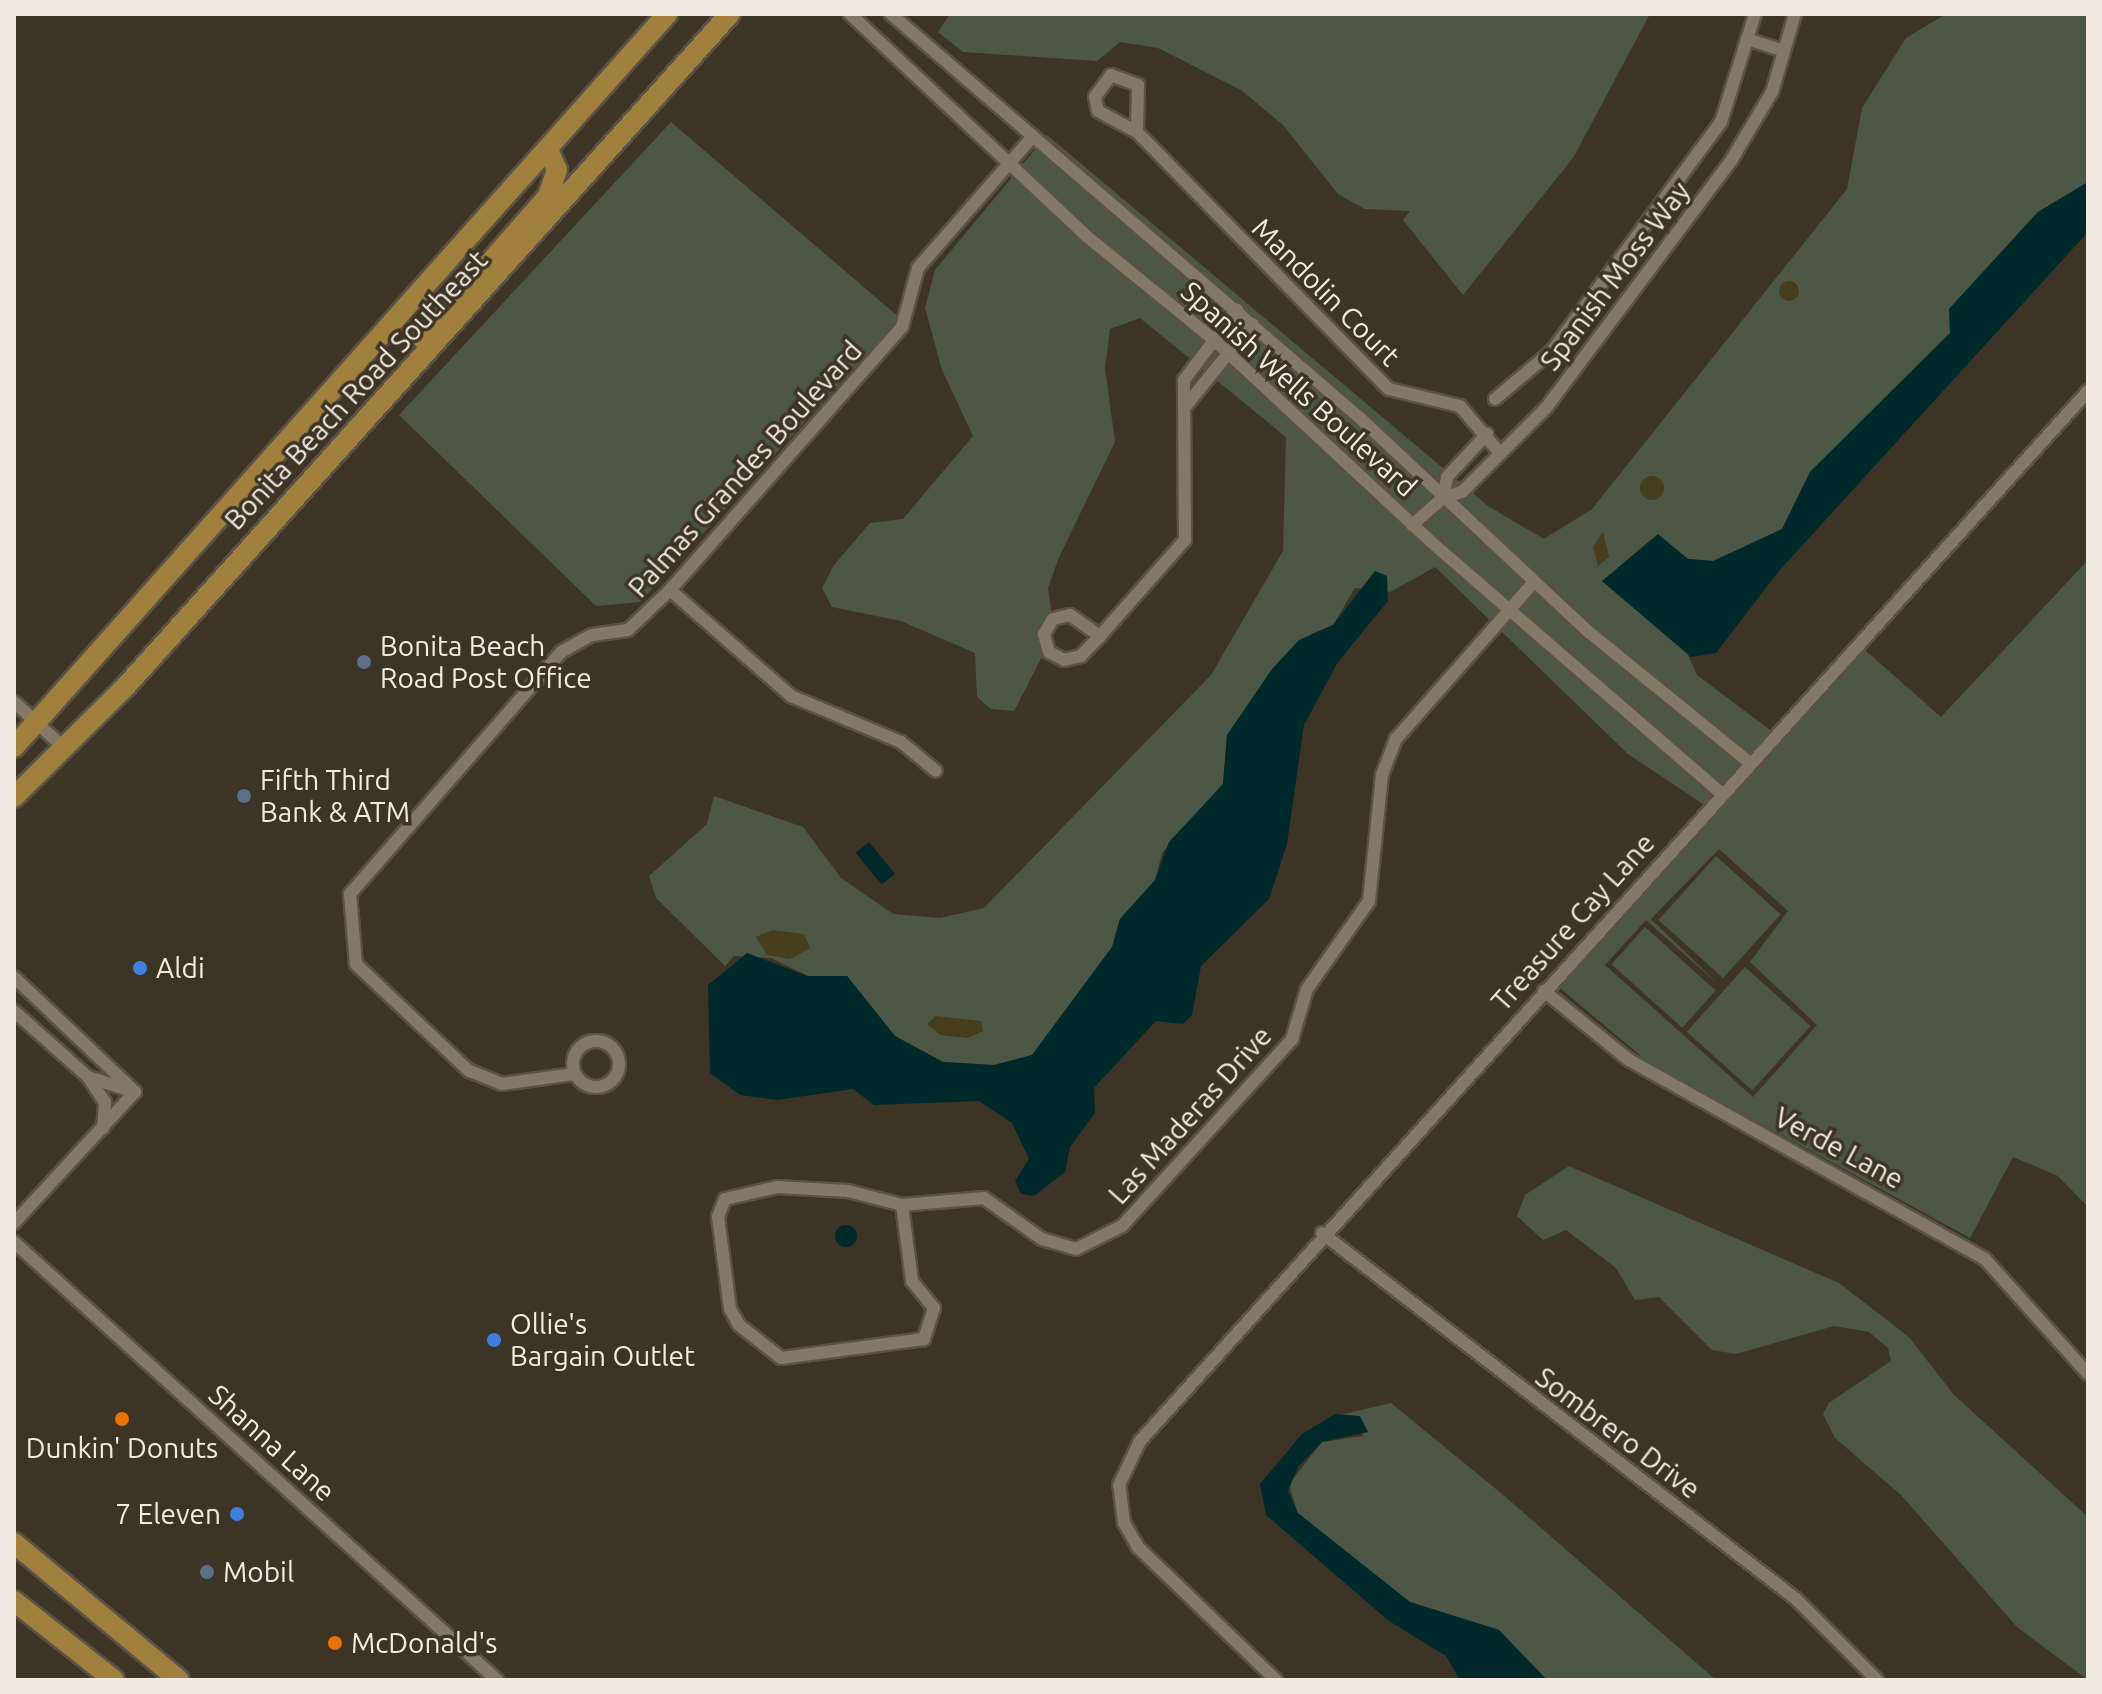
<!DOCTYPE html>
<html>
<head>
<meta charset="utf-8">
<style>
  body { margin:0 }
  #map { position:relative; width:2102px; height:1694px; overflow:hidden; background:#3e3426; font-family:Ubuntu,sans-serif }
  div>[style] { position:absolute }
  .green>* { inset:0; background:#4d5746; transform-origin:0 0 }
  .sand>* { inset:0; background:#463d1d }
  .round { border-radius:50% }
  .water>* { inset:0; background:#00292c; transform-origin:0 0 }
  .roads { filter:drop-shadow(2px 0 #5a5246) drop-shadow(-2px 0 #5a5246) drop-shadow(0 2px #5a5246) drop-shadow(0 -2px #5a5246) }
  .street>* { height:12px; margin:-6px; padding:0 6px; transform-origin:6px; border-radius:6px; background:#847868 }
  .street>.ring { margin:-6px; padding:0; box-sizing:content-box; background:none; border:12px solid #847868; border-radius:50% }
  .primary>* { height:20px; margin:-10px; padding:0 10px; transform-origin:10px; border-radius:10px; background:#a1803d }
  .dots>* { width:22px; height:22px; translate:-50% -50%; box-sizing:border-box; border:4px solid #3e3426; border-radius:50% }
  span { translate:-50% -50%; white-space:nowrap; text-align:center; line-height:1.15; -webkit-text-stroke:7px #3e3426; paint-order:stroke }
  .street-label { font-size:28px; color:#f1ebe2 }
  .poi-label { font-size:28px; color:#f1ebe2 }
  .left { translate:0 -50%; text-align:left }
  .right { translate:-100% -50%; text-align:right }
  .frame { position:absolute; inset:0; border:16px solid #f1ebe2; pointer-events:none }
</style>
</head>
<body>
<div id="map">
  <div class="green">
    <div style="clip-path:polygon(950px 14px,1650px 14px,1573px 158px,1463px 295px,1403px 220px,1410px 211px,1365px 209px,1338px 194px,1283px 125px,1241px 90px,1158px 48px,1120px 42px,1097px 61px,963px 52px,938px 32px)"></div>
    <div style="clip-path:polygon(evenodd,1946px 14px,2088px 14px,2088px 182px,2038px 212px,1949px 309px,1950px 333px,1810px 472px,1782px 529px,1713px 561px,1688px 559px,1658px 535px,1602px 581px,1687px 653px,1697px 675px,1774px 733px,1857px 643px,1941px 717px,2088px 560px,2088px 1207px,2058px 1176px,2013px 1157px,1970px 1238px,1647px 1061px,1555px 984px,1709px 808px,1628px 754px,1435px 567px,1390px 592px,1355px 588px,1333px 625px,1311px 634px,1265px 680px,1227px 735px,1223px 784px,1162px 853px,1155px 880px,1120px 919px,1112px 947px,1032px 1055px,994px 1065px,943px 1062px,895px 1036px,847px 976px,808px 976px,771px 958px,734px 956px,725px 966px,656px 898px,649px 876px,707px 824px,714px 796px,803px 827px,841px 878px,893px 914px,940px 918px,984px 908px,1211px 675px,1283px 551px,1286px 437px,1140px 318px,1110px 329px,1105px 368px,1115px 442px,1059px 557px,1048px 588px,1053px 623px,1046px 649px,1014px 711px,991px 709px,977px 697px,975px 653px,901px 621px,832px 607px,822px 588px,834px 565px,870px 523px,903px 519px,973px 436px,942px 370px,925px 308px,935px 270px,1047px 135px,1488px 506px,1544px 539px,1592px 509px,1847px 189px,1862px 108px,1906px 38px,1946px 14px,1719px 849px,1788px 911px,1750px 962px,1817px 1025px,1753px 1097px,1605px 965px,1646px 920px,1719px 985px,1651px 919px,1719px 849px)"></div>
    <div style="clip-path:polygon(671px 122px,900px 318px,640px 602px,596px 606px,399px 415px)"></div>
    <div style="left:1716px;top:856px;width:87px;height:86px;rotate:42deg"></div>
    <div style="left:1645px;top:927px;width:95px;height:50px;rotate:42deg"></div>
    <div style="left:1745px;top:967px;width:88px;height:87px;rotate:42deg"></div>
    <div style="clip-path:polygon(1569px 1166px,1839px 1283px,1909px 1337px,1954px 1395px,2088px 1517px,2088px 1680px,2017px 1627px,1901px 1495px,1835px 1438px,1823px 1414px,1829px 1403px,1891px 1361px,1888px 1348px,1869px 1332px,1834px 1326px,1736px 1354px,1712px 1350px,1659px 1297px,1635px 1300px,1616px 1268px,1566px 1230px,1543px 1240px,1517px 1216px,1525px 1195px)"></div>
    <div style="clip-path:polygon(1391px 1403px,1502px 1494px,1716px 1680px,1547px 1680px,1499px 1630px,1410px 1602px,1345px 1557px,1298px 1514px,1289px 1484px,1322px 1442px,1363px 1436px,1360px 1417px,1340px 1415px)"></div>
  </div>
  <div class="sand">
    <div class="round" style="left:1779px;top:281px;width:20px;height:20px"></div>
    <div class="round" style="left:1640px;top:476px;width:24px;height:24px"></div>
    <div style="clip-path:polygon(1603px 532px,1609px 557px,1598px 566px,1593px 547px)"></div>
    <div style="clip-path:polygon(772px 930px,804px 934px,810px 948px,790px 959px,767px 955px,756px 937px)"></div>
    <div style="clip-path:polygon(936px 1016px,981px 1021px,983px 1031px,968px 1038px,941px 1035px,927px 1024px)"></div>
  </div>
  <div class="water">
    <div style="clip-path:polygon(2088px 182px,2088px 232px,1778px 572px,1716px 653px,1691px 657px,1602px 581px,1658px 534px,1688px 559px,1713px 561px,1782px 529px,1810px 472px,1950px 333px,1949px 309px,2038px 212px)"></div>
    <div style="clip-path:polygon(1375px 571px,1387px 576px,1388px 601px,1338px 662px,1304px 725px,1287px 844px,1269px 899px,1201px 966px,1192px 1015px,1183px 1024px,1156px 1021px,1094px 1088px,1095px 1113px,1070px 1147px,1065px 1172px,1034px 1196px,1021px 1194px,1015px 1181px,1029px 1159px,1012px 1123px,979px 1101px,874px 1105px,853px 1089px,777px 1100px,740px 1095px,710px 1073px,708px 985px,747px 953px,808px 976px,847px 976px,895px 1036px,943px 1062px,994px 1065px,1032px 1055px,1112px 947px,1120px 919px,1155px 880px,1169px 842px,1223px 784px,1227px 735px,1272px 669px,1299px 640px,1333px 625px)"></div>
    <div style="left:869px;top:842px;width:41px;height:17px;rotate:51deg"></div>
    <div class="round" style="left:835px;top:1225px;width:22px;height:22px"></div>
    <div style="clip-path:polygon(1335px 1414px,1360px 1416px,1368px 1432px,1322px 1442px,1298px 1467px,1288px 1491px,1298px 1513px,1410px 1602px,1499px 1630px,1547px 1680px,1460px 1680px,1446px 1656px,1389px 1621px,1266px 1515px,1260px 1484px,1302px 1434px)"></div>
  </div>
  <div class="roads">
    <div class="street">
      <div style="left:850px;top:14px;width:323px;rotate:43.2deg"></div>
      <div style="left:1085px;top:235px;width:165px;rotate:39.1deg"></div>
      <div style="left:1213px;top:339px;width:296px;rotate:42.9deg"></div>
      <div style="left:1430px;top:541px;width:386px;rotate:40.9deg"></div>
      <div style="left:891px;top:14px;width:620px;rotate:40.75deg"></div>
      <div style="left:1361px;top:419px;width:313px;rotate:43.1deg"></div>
      <div style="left:1590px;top:633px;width:206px;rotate:39.1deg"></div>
      <div style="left:1747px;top:39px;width:39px;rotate:18deg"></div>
      <div style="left:1137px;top:132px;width:47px;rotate:-88.8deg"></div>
      <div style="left:1138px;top:85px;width:29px;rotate:-160deg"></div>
      <div style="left:1111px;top:75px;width:27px;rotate:126deg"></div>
      <div style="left:1095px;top:97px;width:14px;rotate:78deg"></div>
      <div style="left:1098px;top:111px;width:44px;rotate:28.3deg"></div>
      <div style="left:1137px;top:132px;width:360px;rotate:45.6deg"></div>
      <div style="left:1389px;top:389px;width:73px;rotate:13.5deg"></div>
      <div style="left:1460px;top:406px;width:60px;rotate:49.7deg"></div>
      <div style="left:1495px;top:399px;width:75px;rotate:-40.1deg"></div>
      <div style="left:1552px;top:351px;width:285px;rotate:-53.6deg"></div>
      <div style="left:1721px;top:122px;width:113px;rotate:-72.5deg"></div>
      <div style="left:1185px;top:407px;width:107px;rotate:-51.1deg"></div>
      <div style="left:1443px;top:498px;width:21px;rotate:-79deg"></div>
      <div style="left:1447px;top:477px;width:59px;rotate:-47.1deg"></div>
      <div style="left:1412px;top:525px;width:41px;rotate:-41.1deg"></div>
      <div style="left:1443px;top:498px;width:20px;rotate:-18deg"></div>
      <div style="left:1462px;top:492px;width:119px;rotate:-45deg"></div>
      <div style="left:1546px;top:408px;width:311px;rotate:-53.2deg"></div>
      <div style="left:1732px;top:159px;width:78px;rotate:-59.2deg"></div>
      <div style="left:1772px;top:92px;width:81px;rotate:-73.6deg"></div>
      <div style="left:670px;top:590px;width:161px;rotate:41.2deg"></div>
      <div style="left:791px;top:696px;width:119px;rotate:22.7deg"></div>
      <div style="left:901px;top:742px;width:45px;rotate:39.6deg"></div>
      <div style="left:1070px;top:615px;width:37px;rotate:35deg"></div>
      <div style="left:1100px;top:636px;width:28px;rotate:134deg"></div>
      <div style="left:1081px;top:656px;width:17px;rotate:167deg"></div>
      <div style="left:1064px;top:660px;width:17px;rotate:-152deg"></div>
      <div style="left:1049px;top:652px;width:19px;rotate:-106deg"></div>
      <div style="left:1044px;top:634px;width:17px;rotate:-59deg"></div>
      <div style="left:1053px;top:619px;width:17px;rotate:-13deg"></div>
      <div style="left:1100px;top:636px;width:128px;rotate:-48.5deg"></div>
      <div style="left:1185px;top:540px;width:160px;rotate:-90.4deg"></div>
      <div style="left:1184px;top:380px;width:88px;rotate:-52.9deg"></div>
      <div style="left:14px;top:702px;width:64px;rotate:42.5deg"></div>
      <div style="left:14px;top:977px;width:167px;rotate:43.5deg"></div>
      <div style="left:1544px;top:991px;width:109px;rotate:39.1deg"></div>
      <div style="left:1629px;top:1060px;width:406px;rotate:29.2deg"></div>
      <div style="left:1984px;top:1258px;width:156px;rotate:48.1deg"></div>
      <div style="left:14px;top:1011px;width:99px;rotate:41.7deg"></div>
      <div style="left:88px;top:1077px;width:46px;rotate:17.7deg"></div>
      <div class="ring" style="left:573px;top:1041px;width:34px;height:34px"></div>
      <div style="left:574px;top:1074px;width:73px;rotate:172.1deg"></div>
      <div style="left:502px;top:1084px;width:35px;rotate:-158deg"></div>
      <div style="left:469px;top:1071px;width:156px;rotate:-136.6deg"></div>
      <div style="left:356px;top:964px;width:70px;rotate:-94.9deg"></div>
      <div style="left:350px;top:894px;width:321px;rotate:-48.9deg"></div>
      <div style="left:561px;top:652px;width:35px;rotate:-29deg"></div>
      <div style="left:592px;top:635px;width:36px;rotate:-8deg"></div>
      <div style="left:628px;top:630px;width:58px;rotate:-43.6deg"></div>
      <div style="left:670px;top:590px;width:351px;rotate:-48.6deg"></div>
      <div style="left:902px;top:327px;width:61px;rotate:-74.8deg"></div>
      <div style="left:918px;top:268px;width:175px;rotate:-48.9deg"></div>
      <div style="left:90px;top:1080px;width:27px;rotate:56deg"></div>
      <div style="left:105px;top:1102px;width:26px;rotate:94deg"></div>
      <div style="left:777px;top:1187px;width:71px;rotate:3.2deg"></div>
      <div style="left:848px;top:1191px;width:56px;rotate:14.5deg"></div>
      <div style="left:902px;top:1205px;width:77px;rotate:82.5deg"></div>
      <div style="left:912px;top:1281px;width:35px;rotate:51deg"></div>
      <div style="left:934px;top:1308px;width:33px;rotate:108deg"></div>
      <div style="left:924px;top:1339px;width:144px;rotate:172.4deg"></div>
      <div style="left:781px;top:1358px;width:53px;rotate:-141.8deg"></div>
      <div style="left:739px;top:1325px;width:18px;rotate:-119deg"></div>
      <div style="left:730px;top:1309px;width:93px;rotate:-97.4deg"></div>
      <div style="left:718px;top:1217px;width:19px;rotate:-69deg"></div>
      <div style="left:725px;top:1199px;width:53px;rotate:-13deg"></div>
      <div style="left:902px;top:1205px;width:82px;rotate:-4.9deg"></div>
      <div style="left:984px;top:1198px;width:71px;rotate:35.3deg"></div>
      <div style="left:1042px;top:1239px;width:35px;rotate:16deg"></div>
      <div style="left:1076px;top:1249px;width:51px;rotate:-26.6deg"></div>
      <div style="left:1122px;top:1226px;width:253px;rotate:-47.7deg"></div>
      <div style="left:1292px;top:1039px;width:52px;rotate:-73.3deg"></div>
      <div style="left:1307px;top:989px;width:108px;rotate:-54.8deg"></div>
      <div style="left:1369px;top:901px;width:127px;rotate:-84.1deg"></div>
      <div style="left:1382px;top:775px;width:39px;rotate:-69deg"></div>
      <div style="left:1396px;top:739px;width:208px;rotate:-48.7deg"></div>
      <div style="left:14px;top:1223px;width:178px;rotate:-47.3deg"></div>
      <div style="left:1322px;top:1233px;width:599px;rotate:37.67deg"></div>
      <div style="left:1796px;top:1599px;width:115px;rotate:45deg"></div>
      <div style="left:14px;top:1242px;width:652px;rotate:42.2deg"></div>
      <div style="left:1276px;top:1680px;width:192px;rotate:-136.1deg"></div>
      <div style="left:1138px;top:1547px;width:28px;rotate:-120deg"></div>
      <div style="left:1124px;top:1523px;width:38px;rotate:-97deg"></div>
      <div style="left:1119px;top:1485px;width:49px;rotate:-64.5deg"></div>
      <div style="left:1140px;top:1441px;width:1415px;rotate:-47.92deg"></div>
    </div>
    <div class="primary">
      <div style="left:423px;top:339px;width:190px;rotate:-48.8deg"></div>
      <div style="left:548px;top:196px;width:28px;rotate:-71deg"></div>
      <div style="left:557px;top:170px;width:22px;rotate:-114deg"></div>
      <div style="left:14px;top:747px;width:982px;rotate:-48.3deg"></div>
      <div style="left:14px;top:797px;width:159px;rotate:-44.7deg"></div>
      <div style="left:127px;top:685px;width:902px;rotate:-48.06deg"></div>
      <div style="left:14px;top:1543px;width:214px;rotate:39.7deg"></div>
      <div style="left:14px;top:1601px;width:127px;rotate:38.3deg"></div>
    </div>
  </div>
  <div class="dots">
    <div style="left:364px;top:662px;background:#5c6f8a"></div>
    <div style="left:244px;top:796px;background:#5c6f8a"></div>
    <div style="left:140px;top:968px;background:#3f7fe0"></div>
    <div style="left:494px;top:1340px;background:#3f7fe0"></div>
    <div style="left:122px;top:1419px;background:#e8710a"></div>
    <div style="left:237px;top:1514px;background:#3f7fe0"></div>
    <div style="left:207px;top:1572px;background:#5c6f8a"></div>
    <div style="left:335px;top:1643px;background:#e8710a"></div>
  </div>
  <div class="street-label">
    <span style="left:1615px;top:276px;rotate:-53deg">Spanish Moss Way</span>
    <span style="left:1326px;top:292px;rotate:45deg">Mandolin Court</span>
    <span style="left:1299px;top:389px;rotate:42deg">Spanish Wells Boulevard</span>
    <span style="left:356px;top:390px;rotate:-47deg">Bonita Beach Road Southeast</span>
    <span style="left:745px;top:469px;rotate:-48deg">Palmas Grandes Boulevard</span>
    <span style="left:1573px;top:922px;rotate:-48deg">Treasure Cay Lane</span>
    <span style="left:1190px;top:1115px;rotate:-48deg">Las Maderas Drive</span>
    <span style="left:1839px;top:1148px;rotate:28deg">Verde Lane</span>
    <span style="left:1618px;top:1433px;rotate:37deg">Sombrero Drive</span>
    <span style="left:272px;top:1443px;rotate:42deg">Shanna Lane</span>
  </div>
  <div class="poi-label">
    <span class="left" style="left:380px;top:662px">Bonita Beach<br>Road Post Office</span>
    <span class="left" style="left:260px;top:796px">Fifth Third<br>Bank &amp; ATM</span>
    <span class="left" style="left:156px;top:968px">Aldi</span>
    <span class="left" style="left:510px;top:1340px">Ollie's<br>Bargain Outlet</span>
    <span style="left:122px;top:1448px">Dunkin' Donuts</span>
    <span class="right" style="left:221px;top:1514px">7 Eleven</span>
    <span class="left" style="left:223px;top:1572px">Mobil</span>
    <span class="left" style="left:351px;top:1643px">McDonald's</span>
  </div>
  <div class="frame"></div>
</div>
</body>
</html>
